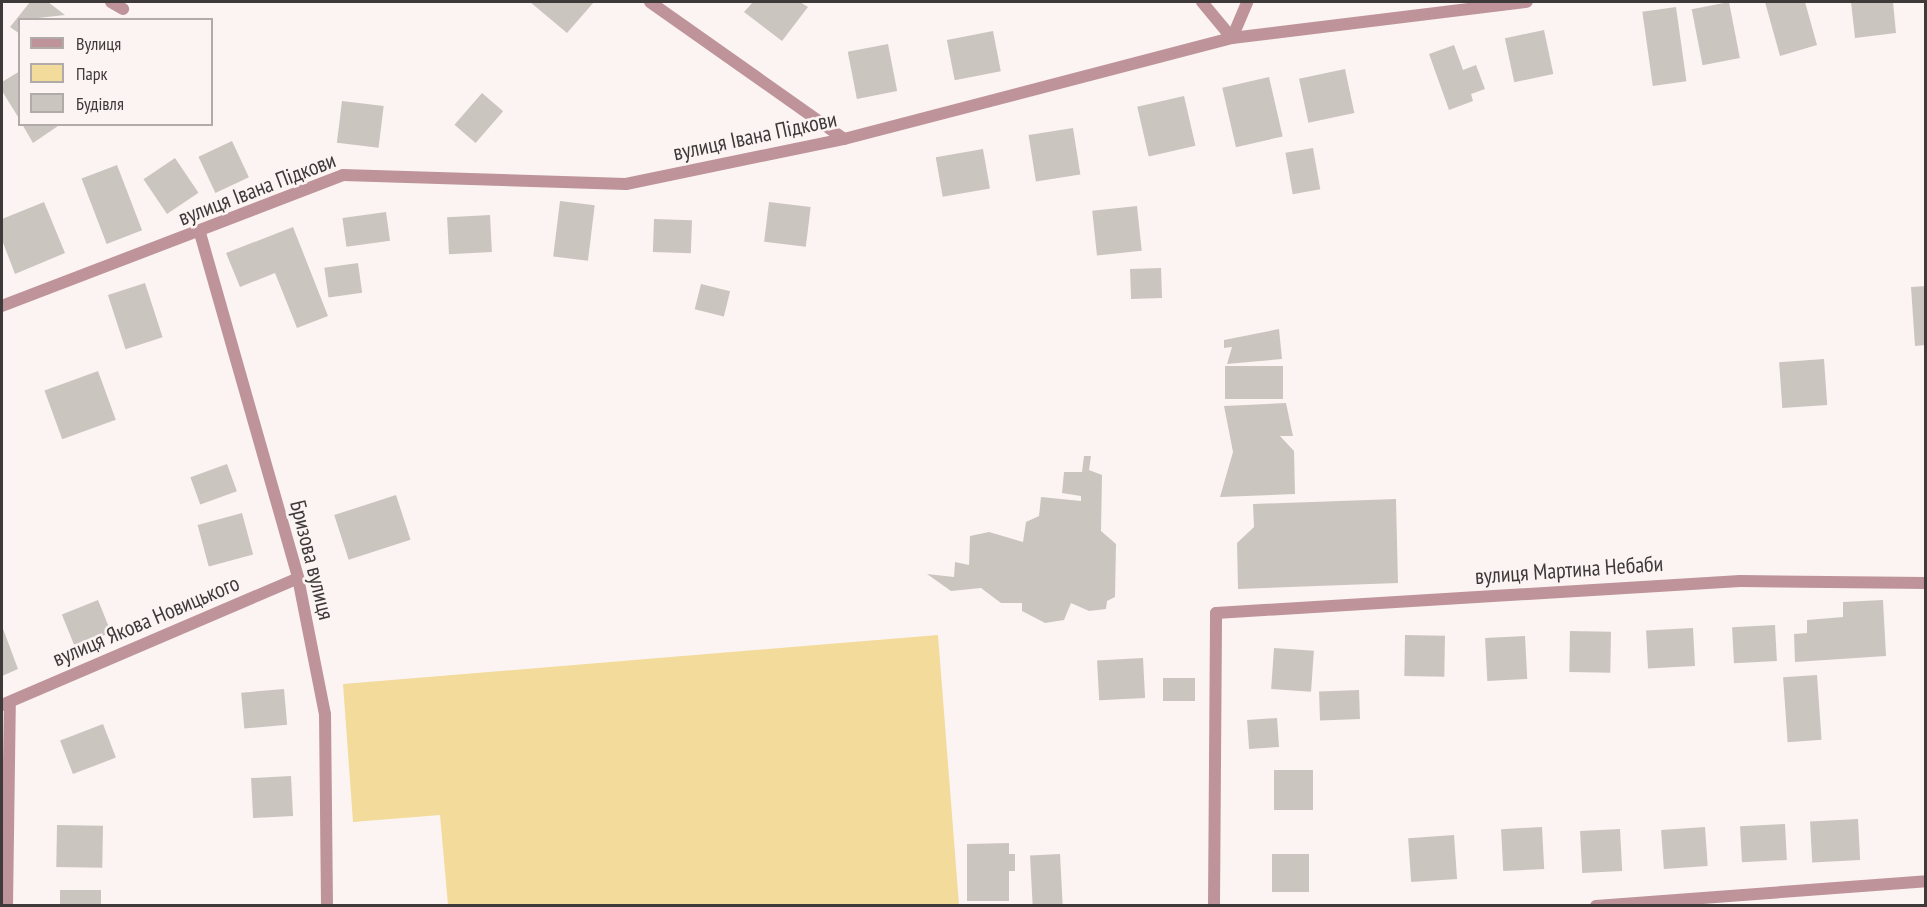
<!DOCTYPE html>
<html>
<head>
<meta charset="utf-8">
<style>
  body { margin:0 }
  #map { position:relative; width:1927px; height:907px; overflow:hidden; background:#fcf4f2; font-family:"PT Sans Narrow",sans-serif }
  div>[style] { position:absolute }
  .green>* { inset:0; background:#f3db9b }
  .building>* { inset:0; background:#cbc5c0; transform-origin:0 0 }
  .minor>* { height:12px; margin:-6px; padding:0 6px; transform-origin:6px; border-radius:6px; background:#be949a }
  span { translate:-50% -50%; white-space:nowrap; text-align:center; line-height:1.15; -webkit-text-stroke:5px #fcf4f2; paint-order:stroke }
  .street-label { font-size:22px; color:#3d3a39 }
  .frame { position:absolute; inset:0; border:3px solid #3d3a39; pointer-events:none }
  .legend { position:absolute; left:18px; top:18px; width:195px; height:108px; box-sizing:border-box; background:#fcf4f2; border:2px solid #b0aaa8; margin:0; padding:8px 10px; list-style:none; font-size:18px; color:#3d3a39 }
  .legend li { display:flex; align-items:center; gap:12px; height:30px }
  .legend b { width:30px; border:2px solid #b0aaa8 }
</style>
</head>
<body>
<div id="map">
  <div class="green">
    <div style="clip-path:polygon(938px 635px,959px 905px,448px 905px,440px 815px,353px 822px,343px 684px)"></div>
  </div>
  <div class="building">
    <div style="clip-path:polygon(30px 2px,48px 2px,65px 15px,20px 20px,20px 34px,10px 27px)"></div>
    <div style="clip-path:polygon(530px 2px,594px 2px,567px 33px)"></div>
    <div style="clip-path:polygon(753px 2px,800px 2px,808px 7px,782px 41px,744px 12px)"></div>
    <div style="left:1729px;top:2px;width:57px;height:38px;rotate:79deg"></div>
    <div style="clip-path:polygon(1765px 2px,1805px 2px,1817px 45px,1780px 56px)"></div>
    <div style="clip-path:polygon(1851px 2px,1893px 2px,1896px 33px,1855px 38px)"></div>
    <div style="left:1676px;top:7px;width:75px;height:34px;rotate:82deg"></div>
    <div style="left:1544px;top:30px;width:45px;height:40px;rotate:78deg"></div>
    <div style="left:993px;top:31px;width:41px;height:47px;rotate:79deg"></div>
    <div style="left:888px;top:44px;width:48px;height:41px;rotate:79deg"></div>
    <div style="clip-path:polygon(1454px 45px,1463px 70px,1476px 65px,1485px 89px,1471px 94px,1473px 101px,1449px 110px,1429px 54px)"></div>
    <div style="left:1345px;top:69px;width:45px;height:47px;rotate:78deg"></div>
    <div style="clip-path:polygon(20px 71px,20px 120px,2px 91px,2px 82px)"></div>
    <div style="left:1269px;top:77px;width:61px;height:48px;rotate:77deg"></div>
    <div style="left:482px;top:93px;width:28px;height:42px;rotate:41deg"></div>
    <div style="left:1184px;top:96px;width:51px;height:48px;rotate:77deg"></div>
    <div style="left:342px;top:101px;width:42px;height:42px;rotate:7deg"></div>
    <div style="clip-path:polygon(22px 124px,61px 124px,33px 143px)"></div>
    <div style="left:1073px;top:128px;width:47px;height:45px;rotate:81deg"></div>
    <div style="left:232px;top:141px;width:40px;height:37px;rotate:65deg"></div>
    <div style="left:1313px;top:148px;width:42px;height:28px;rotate:80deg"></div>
    <div style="left:983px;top:149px;width:40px;height:48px;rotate:80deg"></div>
    <div style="left:175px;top:158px;width:42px;height:38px;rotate:56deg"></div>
    <div style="left:117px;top:165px;width:70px;height:38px;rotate:69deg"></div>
    <div style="left:560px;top:201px;width:35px;height:56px;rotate:7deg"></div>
    <div style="clip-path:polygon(44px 202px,65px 253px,15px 274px,2px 240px,2px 219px)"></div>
    <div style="left:769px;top:202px;width:42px;height:40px;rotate:7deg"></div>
    <div style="left:1137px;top:206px;width:45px;height:45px;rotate:84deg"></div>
    <div style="left:386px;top:212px;width:29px;height:44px;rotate:82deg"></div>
    <div style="left:490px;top:215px;width:37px;height:43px;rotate:87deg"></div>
    <div style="left:654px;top:219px;width:38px;height:33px;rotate:2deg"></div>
    <div style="clip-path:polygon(293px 227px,328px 316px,297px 328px,275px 273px,240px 287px,226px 253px)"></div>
    <div style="left:358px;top:263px;width:30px;height:34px;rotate:82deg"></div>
    <div style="left:1161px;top:268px;width:30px;height:31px;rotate:88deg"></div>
    <div style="left:145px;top:283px;width:57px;height:39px;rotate:72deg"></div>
    <div style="left:701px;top:284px;width:30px;height:26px;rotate:14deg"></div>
    <div style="clip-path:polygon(1926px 286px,1926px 345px,1915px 346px,1911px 287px)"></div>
    <div style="clip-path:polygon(1279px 329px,1282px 359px,1227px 364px,1232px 347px,1224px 348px,1224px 340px)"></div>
    <div style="left:1824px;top:359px;width:46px;height:45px;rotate:86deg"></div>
    <div style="left:1225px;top:366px;width:58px;height:33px"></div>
    <div style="left:98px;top:371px;width:52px;height:57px;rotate:70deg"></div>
    <div style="clip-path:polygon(1286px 403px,1293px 436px,1280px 436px,1294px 451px,1295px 494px,1220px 497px,1233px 452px,1224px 406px)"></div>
    <div style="clip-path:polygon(1084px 456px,1091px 456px,1089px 470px,1102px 475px,1101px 531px,1116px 544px,1115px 597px,1107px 601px,1106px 609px,1089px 611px,1071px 603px,1064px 620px,1045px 623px,1022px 611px,1022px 603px,1001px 603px,981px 588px,951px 591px,927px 574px,954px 577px,955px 562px,969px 565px,970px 536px,989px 532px,1023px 542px,1026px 522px,1039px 516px,1041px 497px,1081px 501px,1081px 496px,1062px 493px,1064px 472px,1082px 472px)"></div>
    <div style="left:227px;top:464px;width:29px;height:39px;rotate:70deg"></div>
    <div style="left:396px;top:495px;width:47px;height:65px;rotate:72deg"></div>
    <div style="clip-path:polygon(1396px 499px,1398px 583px,1238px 589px,1237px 543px,1254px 527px,1253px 504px)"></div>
    <div style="left:242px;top:513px;width:43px;height:46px;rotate:75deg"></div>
    <div style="left:98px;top:600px;width:35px;height:39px;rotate:68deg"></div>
    <div style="clip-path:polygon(1883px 600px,1886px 656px,1795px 662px,1794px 634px,1807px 633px,1807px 620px,1843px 617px,1843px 602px)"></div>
    <div style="left:1775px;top:625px;width:36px;height:43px;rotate:87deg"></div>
    <div style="clip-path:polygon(2px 626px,18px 669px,2px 676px)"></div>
    <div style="left:1693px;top:628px;width:38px;height:47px;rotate:87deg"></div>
    <div style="left:1570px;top:631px;width:41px;height:41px;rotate:1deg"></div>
    <div style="left:1405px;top:635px;width:40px;height:41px;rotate:1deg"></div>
    <div style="left:1525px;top:636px;width:43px;height:40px;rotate:87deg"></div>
    <div style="left:1274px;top:648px;width:40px;height:41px;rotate:4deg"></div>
    <div style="left:1143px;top:658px;width:40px;height:46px;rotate:87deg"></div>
    <div style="left:1817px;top:675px;width:65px;height:34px;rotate:86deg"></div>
    <div style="left:1195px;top:678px;width:23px;height:32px;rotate:90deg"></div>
    <div style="left:284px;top:689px;width:36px;height:43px;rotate:85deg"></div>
    <div style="left:1359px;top:690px;width:29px;height:40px;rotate:88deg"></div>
    <div style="left:1277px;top:718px;width:29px;height:30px;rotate:86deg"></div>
    <div style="left:103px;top:724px;width:36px;height:46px;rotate:69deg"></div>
    <div style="left:1274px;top:770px;width:39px;height:40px"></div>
    <div style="left:291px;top:776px;width:40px;height:40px;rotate:87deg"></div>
    <div style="left:1858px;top:819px;width:41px;height:48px;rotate:87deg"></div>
    <div style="left:1785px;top:824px;width:36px;height:45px;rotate:87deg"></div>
    <div style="left:57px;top:825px;width:46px;height:42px;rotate:1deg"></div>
    <div style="left:1542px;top:827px;width:42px;height:41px;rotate:87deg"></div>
    <div style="left:1705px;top:827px;width:39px;height:44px;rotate:86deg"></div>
    <div style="left:1620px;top:829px;width:42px;height:40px;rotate:87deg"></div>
    <div style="left:1454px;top:835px;width:44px;height:46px;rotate:86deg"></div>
    <div style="clip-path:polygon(1009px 843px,1009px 854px,1015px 854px,1015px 871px,1009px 871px,1009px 901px,967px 901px,967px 844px)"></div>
    <div style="left:1060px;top:854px;width:52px;height:30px;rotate:87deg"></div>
    <div style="left:1272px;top:854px;width:37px;height:38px"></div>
    <div style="left:60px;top:890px;width:41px;height:16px"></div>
  </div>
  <div class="minor">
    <div style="left:111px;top:2px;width:14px;rotate:30deg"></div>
    <div style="left:650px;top:2px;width:237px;rotate:35.2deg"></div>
    <div style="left:1202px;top:2px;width:47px;rotate:50.2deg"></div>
    <div style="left:1232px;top:38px;width:39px;rotate:-67deg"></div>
    <div style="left:200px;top:233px;width:359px;rotate:74.1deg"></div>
    <div style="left:298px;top:578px;width:139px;rotate:78.8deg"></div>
    <div style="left:325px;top:714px;width:192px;rotate:89.4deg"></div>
    <div style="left:2px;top:306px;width:365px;rotate:-21deg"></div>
    <div style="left:343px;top:175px;width:283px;rotate:1.8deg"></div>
    <div style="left:626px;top:184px;width:223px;rotate:-11.7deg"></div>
    <div style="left:844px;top:139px;width:401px;rotate:-14.6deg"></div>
    <div style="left:1232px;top:38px;width:297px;rotate:-7deg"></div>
    <div style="left:2px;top:705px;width:322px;rotate:-23.2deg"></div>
    <div style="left:7px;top:906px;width:203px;rotate:-89.2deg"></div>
    <div style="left:1214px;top:906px;width:293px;rotate:-89.6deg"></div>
    <div style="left:1216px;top:613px;width:525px;rotate:-3.49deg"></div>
    <div style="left:1740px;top:581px;width:186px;rotate:0.6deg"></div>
    <div style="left:1596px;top:906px;width:331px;rotate:-4.3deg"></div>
  </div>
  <div class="street-label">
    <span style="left:755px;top:136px;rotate:-12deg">вулиця Івана Підкови</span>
    <span style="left:257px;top:189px;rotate:-21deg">вулиця Івана Підкови</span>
    <span style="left:312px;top:560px;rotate:76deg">Бризова вулиця</span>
    <span style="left:1569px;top:570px;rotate:-4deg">вулиця Мартина Небаби</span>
    <span style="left:146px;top:621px;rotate:-23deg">вулиця Якова Новицького</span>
  </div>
  <div class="frame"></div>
  <ul class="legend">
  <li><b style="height:8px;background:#be949a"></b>Вулиця</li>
  <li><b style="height:16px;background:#f3db9b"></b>Парк</li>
  <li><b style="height:16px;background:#cbc5c0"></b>Будівля</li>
  </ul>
</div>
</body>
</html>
